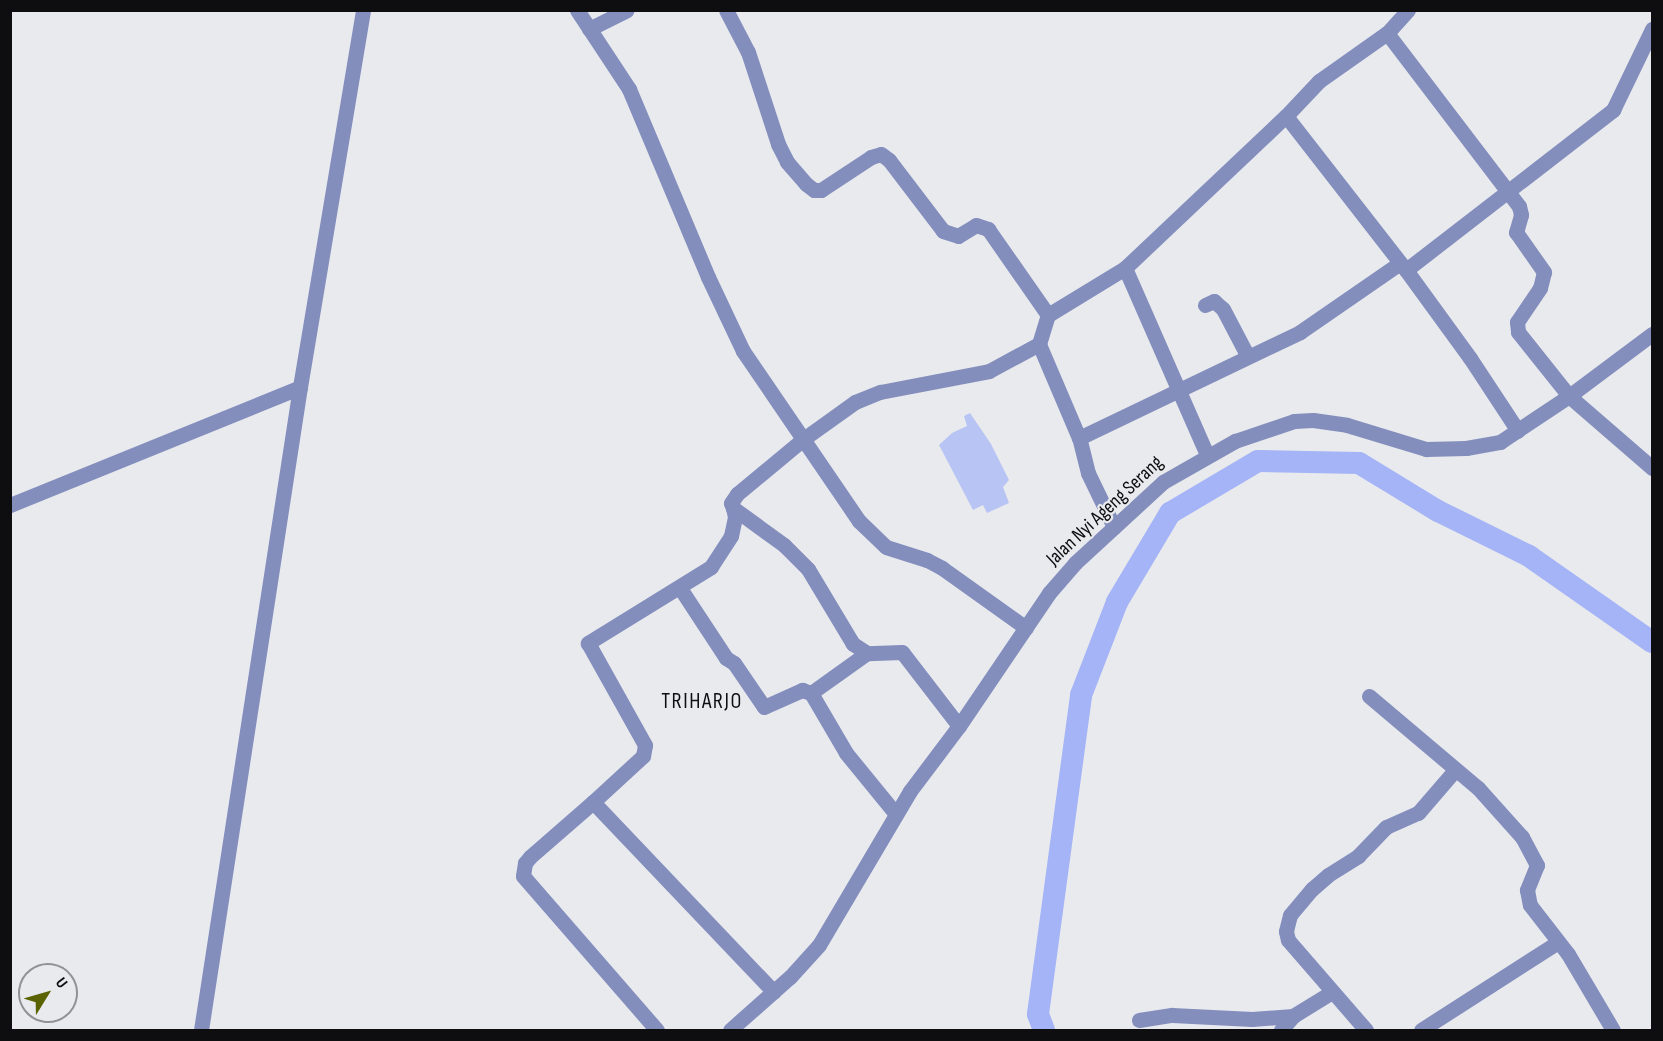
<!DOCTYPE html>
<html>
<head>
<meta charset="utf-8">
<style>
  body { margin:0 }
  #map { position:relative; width:1663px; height:1041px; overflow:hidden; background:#e9eaee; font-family:"Sofia Sans Condensed",sans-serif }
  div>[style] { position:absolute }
  .green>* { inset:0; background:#b8c4f4 }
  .river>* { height:22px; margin:-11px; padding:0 11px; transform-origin:11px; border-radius:11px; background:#a4b4f6 }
  .minor>* { height:15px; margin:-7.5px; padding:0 7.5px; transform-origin:7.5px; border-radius:7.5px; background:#838ebd }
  span { translate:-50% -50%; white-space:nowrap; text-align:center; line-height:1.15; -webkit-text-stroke:4.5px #e9eaee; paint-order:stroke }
  .street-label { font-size:20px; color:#0e0e10 }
  .quarter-label { font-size:22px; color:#0e0e10; letter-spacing:1.5px }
  .frame { position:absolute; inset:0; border:12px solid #0e0e10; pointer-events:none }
  .north { position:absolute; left:18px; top:963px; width:60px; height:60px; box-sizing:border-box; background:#e9eaee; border:2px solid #919295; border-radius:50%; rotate:53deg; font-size:16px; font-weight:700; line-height:24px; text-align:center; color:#0e0e10 }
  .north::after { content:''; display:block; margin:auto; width:21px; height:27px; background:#5b6300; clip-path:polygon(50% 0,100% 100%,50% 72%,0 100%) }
</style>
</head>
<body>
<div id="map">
  <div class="green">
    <div style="clip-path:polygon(970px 413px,991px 444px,1009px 480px,1003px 487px,1009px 503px,987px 513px,983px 505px,973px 510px,939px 445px,952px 433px,967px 426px,964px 416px)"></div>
  </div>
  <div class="river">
    <div style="left:1044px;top:1030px;width:17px;rotate:-111deg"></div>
    <div style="left:1038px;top:1014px;width:322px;rotate:-82.3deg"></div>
    <div style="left:1081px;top:695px;width:100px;rotate:-68.8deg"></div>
    <div style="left:1117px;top:602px;width:104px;rotate:-59.2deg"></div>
    <div style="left:1170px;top:513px;width:102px;rotate:-30.6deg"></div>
    <div style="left:1258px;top:461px;width:101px;rotate:1.1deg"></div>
    <div style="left:1359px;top:463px;width:92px;rotate:31.3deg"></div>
    <div style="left:1438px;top:511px;width:102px;rotate:26.3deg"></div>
    <div style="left:1529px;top:556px;width:150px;rotate:35deg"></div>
  </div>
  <div class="minor">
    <div style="left:577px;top:10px;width:95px;rotate:56.6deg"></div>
    <div style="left:629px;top:89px;width:204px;rotate:67.2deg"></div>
    <div style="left:708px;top:277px;width:82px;rotate:64.7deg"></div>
    <div style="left:743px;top:351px;width:206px;rotate:55.7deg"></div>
    <div style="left:859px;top:521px;width:37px;rotate:44deg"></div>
    <div style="left:886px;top:547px;width:43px;rotate:17.6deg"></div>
    <div style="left:927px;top:560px;width:17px;rotate:28deg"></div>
    <div style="left:942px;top:568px;width:103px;rotate:35.5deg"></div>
    <div style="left:726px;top:10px;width:47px;rotate:62.4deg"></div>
    <div style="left:748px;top:52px;width:97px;rotate:71.9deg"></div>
    <div style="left:778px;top:144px;width:20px;rotate:63deg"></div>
    <div style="left:787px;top:162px;width:29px;rotate:49deg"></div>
    <div style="left:806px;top:184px;width:10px;rotate:37deg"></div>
    <div style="left:814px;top:190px;width:7px"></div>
    <div style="left:821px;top:190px;width:60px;rotate:-33.4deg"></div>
    <div style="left:871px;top:157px;width:10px;rotate:-17deg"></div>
    <div style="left:881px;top:154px;width:10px;rotate:37deg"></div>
    <div style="left:889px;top:160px;width:89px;rotate:52.7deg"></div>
    <div style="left:943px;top:231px;width:16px;rotate:18deg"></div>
    <div style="left:958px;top:236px;width:21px;rotate:-31deg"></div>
    <div style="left:976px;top:225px;width:13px;rotate:18deg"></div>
    <div style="left:988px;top:229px;width:105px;rotate:55.1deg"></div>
    <div style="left:1408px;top:10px;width:31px;rotate:132deg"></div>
    <div style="left:1387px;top:33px;width:83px;rotate:144.8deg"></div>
    <div style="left:1319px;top:81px;width:48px;rotate:133.3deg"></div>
    <div style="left:1286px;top:116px;width:195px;rotate:52.1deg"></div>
    <div style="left:1406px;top:270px;width:109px;rotate:54deg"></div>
    <div style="left:1470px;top:358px;width:87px;rotate:56.7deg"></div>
    <div style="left:589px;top:29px;width:42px;rotate:-26.6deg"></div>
    <div style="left:1387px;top:33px;width:218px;rotate:52.7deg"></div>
    <div style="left:1519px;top:206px;width:9px;rotate:77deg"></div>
    <div style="left:1521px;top:215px;width:18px;rotate:106deg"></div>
    <div style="left:1516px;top:232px;width:49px;rotate:55deg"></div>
    <div style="left:1544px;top:272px;width:16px;rotate:104deg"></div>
    <div style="left:1540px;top:288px;width:41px;rotate:124.1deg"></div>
    <div style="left:1517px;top:322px;width:10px;rotate:84deg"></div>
    <div style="left:1518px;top:332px;width:82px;rotate:51.4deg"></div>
    <div style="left:1569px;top:396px;width:110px;rotate:40.9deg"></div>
    <div style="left:1125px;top:268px;width:221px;rotate:-43.4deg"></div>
    <div style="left:1406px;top:270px;width:262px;rotate:-37.7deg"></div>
    <div style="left:1613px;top:110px;width:90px;rotate:-64.3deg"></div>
    <div style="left:1205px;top:305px;width:10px;rotate:-24deg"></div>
    <div style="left:1214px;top:301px;width:12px;rotate:42deg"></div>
    <div style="left:1223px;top:309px;width:52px;rotate:62.4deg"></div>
    <div style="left:1079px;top:438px;width:102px;rotate:-113.1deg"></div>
    <div style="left:1039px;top:344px;width:30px;rotate:-73deg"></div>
    <div style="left:1048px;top:315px;width:90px;rotate:-31.4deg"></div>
    <div style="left:1125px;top:268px;width:204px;rotate:66.3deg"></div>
    <div style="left:10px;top:505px;width:313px;rotate:-22.1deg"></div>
    <div style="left:733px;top:508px;width:9px;rotate:77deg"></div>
    <div style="left:735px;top:517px;width:19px;rotate:102deg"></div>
    <div style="left:731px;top:536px;width:37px;rotate:123deg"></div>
    <div style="left:711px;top:567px;width:145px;rotate:148.3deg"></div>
    <div style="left:588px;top:643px;width:117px;rotate:60.8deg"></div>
    <div style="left:645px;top:745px;width:11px;rotate:100deg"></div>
    <div style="left:643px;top:756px;width:68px;rotate:137.4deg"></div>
    <div style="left:593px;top:802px;width:262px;rotate:46.4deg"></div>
    <div style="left:1114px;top:527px;width:60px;rotate:-115.7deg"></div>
    <div style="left:1088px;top:473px;width:36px;rotate:-104deg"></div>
    <div style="left:1079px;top:438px;width:245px;rotate:-25.6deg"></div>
    <div style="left:1300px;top:332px;width:121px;rotate:-34.6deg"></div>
    <div style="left:680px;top:588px;width:84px;rotate:56.7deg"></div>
    <div style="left:726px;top:658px;width:9px;rotate:32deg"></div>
    <div style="left:734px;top:663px;width:53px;rotate:55.7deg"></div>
    <div style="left:764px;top:707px;width:42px;rotate:-24.1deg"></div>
    <div style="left:802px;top:690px;width:9px;rotate:18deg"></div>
    <div style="left:811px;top:693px;width:69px;rotate:59.7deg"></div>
    <div style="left:846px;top:753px;width:79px;rotate:50.7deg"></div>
    <div style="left:811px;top:693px;width:69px;rotate:-35.5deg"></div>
    <div style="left:1369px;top:696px;width:143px;rotate:40.2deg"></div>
    <div style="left:1478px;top:788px;width:66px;rotate:48.1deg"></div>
    <div style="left:1522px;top:837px;width:32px;rotate:62deg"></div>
    <div style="left:1537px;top:865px;width:27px;rotate:112deg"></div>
    <div style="left:1527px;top:890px;width:15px;rotate:79deg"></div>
    <div style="left:1530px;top:905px;width:62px;rotate:52.2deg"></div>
    <div style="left:1568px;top:954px;width:88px;rotate:59.4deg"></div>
    <div style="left:959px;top:726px;width:93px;rotate:-127.6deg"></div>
    <div style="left:902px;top:652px;width:35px;rotate:178deg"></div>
    <div style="left:867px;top:653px;width:17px;rotate:-147deg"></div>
    <div style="left:853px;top:644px;width:87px;rotate:-121deg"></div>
    <div style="left:808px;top:569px;width:34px;rotate:-135deg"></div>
    <div style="left:784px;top:545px;width:63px;rotate:-144deg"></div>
    <div style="left:733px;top:508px;width:5px;rotate:-112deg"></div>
    <div style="left:731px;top:503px;width:11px;rotate:-56deg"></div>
    <div style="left:737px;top:494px;width:85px;rotate:-39.7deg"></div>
    <div style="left:802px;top:440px;width:65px;rotate:-35.6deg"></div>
    <div style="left:855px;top:402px;width:27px;rotate:-22deg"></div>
    <div style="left:880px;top:392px;width:111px;rotate:-10.9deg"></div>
    <div style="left:989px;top:371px;width:57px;rotate:-28.4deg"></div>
    <div style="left:593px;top:802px;width:84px;rotate:138.9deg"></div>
    <div style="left:530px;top:857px;width:8px;rotate:130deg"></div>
    <div style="left:525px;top:863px;width:13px;rotate:99deg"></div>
    <div style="left:523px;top:876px;width:204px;rotate:49deg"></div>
    <div style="left:1139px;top:1020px;width:33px;rotate:-9deg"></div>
    <div style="left:1172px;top:1015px;width:80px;rotate:2.9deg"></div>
    <div style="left:1252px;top:1019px;width:41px;rotate:-4.2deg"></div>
    <div style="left:201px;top:1030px;width:651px;rotate:-81.25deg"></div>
    <div style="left:300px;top:387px;width:382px;rotate:-80.5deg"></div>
    <div style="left:730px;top:1030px;width:80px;rotate:-41.5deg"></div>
    <div style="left:790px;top:977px;width:43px;rotate:-47.8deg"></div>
    <div style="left:819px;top:945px;width:179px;rotate:-59.4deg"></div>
    <div style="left:910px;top:791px;width:81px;rotate:-53deg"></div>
    <div style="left:959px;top:726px;width:161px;rotate:-55.9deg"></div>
    <div style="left:1049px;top:593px;width:40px;rotate:-49deg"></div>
    <div style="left:1075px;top:563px;width:120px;rotate:-42.6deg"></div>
    <div style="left:1163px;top:482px;width:83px;rotate:-29.7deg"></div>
    <div style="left:1235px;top:441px;width:62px;rotate:-18.7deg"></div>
    <div style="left:1294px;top:421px;width:19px;rotate:-3deg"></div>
    <div style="left:1313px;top:420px;width:34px;rotate:8deg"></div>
    <div style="left:1347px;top:425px;width:83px;rotate:16.9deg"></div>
    <div style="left:1426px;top:449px;width:40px;rotate:-1.4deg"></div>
    <div style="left:1466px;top:448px;width:35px;rotate:-10deg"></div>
    <div style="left:1500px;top:442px;width:83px;rotate:-33.7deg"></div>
    <div style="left:1569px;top:396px;width:104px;rotate:-36.8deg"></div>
    <div style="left:1281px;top:1030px;width:18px;rotate:-49deg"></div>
    <div style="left:1293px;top:1016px;width:46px;rotate:-31.6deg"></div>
    <div style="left:1366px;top:1030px;width:119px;rotate:-130.9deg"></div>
    <div style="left:1288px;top:940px;width:9px;rotate:-103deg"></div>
    <div style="left:1286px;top:931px;width:16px;rotate:-76deg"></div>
    <div style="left:1290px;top:915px;width:34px;rotate:-50deg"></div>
    <div style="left:1312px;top:889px;width:21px;rotate:-41deg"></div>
    <div style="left:1328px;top:875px;width:36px;rotate:-32deg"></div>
    <div style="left:1358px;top:856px;width:40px;rotate:-46deg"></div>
    <div style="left:1386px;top:827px;width:35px;rotate:-24deg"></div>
    <div style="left:1418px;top:813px;width:57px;rotate:-49.3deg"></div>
    <div style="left:1421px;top:1030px;width:163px;rotate:-32.7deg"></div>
  </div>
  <div class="street-label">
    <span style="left:1105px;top:511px;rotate:-43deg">Jalan Nyi Ageng Serang</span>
  </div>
  <div class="quarter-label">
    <span style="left:702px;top:702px">TRIHARJO</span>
  </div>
  <div class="frame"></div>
  <div class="north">U</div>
</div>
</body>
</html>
